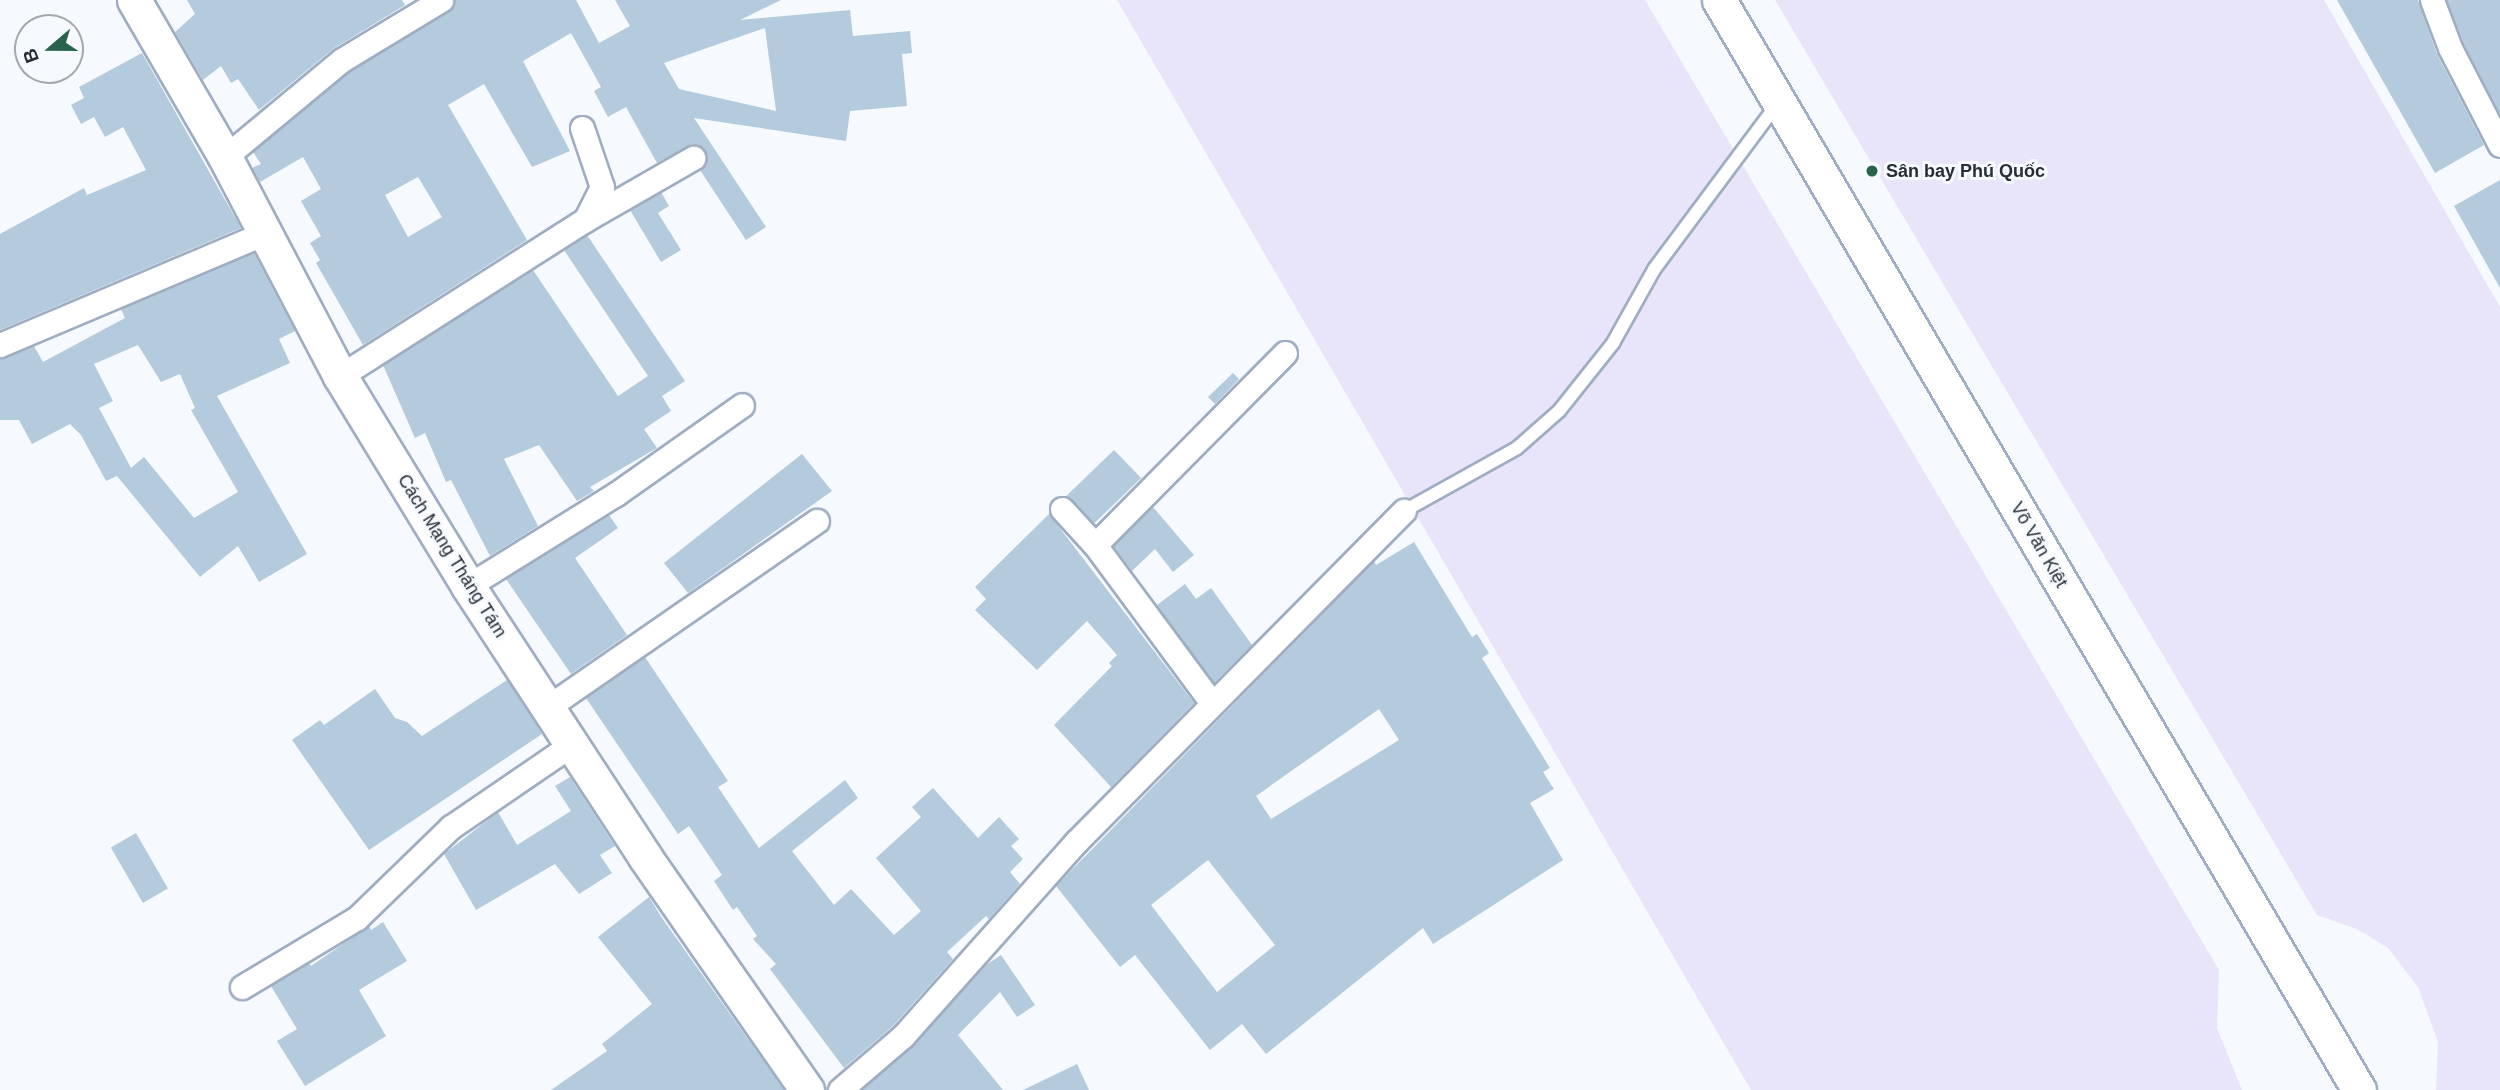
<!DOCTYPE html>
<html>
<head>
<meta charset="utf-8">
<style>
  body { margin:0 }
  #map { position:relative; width:2500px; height:1090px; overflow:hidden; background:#f6f9fd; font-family:Arial,sans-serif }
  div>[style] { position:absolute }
  .green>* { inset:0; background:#e8e5fa }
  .building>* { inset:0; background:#b3cbdc; transform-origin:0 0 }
  .roads { filter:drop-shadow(2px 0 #9fadc2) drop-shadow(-2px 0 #9fadc2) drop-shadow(0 2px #9fadc2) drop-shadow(0 -2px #9fadc2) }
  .lane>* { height:12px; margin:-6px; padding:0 6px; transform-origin:6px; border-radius:6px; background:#fff }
  .street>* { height:23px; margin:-11.5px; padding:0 11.5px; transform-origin:11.5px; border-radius:11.5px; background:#fff }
  .secondary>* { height:33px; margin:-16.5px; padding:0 16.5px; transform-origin:16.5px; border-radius:16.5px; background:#fff }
  .dots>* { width:19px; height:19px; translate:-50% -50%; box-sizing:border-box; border:4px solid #f6f9fd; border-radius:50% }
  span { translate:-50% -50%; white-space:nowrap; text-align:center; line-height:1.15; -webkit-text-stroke:6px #f6f9fd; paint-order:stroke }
  .poi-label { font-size:18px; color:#282e37; font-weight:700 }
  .left { translate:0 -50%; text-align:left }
  .street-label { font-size:18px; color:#282e37 }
  .north { position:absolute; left:14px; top:14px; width:70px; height:70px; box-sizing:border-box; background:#f6f9fd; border:2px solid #a4a8ae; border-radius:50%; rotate:250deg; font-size:19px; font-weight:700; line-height:28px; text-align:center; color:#282e37 }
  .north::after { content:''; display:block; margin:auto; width:24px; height:32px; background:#29634d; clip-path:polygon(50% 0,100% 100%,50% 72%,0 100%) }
</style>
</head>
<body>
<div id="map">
  <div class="green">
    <div style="clip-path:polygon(1117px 0,1645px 0,2219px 970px,2217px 1028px,2242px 1090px,1751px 1090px)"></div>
    <div style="clip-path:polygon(1775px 0,2324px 0,2500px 307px,2500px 1090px,2436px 1090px,2438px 1042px,2418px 987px,2388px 948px,2357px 929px,2317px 915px)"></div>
  </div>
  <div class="building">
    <div style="clip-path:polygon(187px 0,402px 0,405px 5px,333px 49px,259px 110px,238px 79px,231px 83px,221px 66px,203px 80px,175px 32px,195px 14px)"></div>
    <div style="clip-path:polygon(evenodd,455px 0,576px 0,599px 43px,630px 26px,615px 0,781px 0,740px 20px,850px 10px,853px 36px,910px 31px,912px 53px,902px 54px,907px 106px,850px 111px,846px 141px,694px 118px,766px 227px,746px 240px,700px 170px,707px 159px,705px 150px,692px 144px,657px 163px,626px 107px,608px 117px,594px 91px,601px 87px,571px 33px,523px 61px,570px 151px,532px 167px,484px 84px,448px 105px,527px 240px,363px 345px,316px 263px,320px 260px,310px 243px,321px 236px,301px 201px,321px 189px,303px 157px,260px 182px,252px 168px,261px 164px,253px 152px,350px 71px,448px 12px,455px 0,765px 28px,776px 111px,679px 89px,664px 63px,765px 28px,455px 0,418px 177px,442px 217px,408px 237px,385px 195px,418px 177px)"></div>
    <div style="clip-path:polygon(2337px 0,2418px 0,2437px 54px,2484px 145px,2435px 173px)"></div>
    <div style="clip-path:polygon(2447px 0,2500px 0,2500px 114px,2463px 42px)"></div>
    <div style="clip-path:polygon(142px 53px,241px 228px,0 330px,0 234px,84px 188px,87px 195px,146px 170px,123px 127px,105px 137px,94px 117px,81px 124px,71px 105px,84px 98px,79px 87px)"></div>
    <div style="clip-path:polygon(2500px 180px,2500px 288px,2454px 206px)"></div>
    <div style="clip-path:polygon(661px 192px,669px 206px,658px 213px,681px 250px,661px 262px,630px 210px)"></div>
    <div style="clip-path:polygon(587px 235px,685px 381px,662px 396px,671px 411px,644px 429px,657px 448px,590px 487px,594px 491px,577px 501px,539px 445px,504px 459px,538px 526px,490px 556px,451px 480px,446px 482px,425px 433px,415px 438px,383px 365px,533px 270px,618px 396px,648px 376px,564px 250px)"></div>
    <div style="clip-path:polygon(evenodd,254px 253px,295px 331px,279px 339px,290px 363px,217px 396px,307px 554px,259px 582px,238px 546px,200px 577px,117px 476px,106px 481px,81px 435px,70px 424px,32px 444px,19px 420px,0 420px,0 359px,34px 346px,43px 362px,125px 318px,121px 309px,254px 253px,138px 345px,161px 382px,180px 374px,195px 408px,191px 410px,238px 492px,194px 518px,144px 457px,131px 468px,99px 408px,113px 401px,94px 364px,138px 345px)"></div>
    <div style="clip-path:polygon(1233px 373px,1239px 379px,1215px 404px,1208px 397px)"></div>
    <div style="left:1114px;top:450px;width:39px;height:66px;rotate:46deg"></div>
    <div style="clip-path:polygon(802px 454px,832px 491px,688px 593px,664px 563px)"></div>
    <div style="clip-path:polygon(1153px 507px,1194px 555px,1173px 572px,1155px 549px,1132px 571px,1113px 546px)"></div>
    <div style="clip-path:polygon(1049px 514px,1194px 703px,1111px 787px,1054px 725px,1112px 666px,1109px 663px,1117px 655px,1087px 621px,1037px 670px,975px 610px,986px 599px,975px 587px)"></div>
    <div style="clip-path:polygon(609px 515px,618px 528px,575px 558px,627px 635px,571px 674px,506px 579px)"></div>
    <div style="clip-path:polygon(evenodd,1414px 542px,1472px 637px,1477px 634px,1489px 653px,1482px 658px,1550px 768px,1543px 772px,1554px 789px,1530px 803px,1563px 860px,1433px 944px,1423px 928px,1266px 1054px,1242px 1024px,1210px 1050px,1135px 955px,1120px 967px,1056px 886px,1374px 561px,1376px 565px,1414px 542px,1379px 709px,1399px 740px,1271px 819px,1256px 796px,1379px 709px,1414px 542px,1208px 860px,1275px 945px,1217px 992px,1151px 905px,1208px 860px)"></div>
    <div style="clip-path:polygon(1185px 584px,1196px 599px,1211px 588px,1252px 645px,1214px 683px,1157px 605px)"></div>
    <div style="clip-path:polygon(645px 657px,728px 781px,718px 787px,759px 848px,845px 780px,858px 798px,792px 851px,834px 905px,851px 889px,894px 935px,921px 911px,876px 858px,921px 817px,912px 807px,933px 788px,978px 838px,999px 817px,1019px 839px,1011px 846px,1023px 859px,1010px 872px,1020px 884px,989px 919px,986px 916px,947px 952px,953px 959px,893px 1026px,844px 1068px,770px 969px,776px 964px,753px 939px,757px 936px,737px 907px,733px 910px,714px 881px,722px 875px,689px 826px,678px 834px,586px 698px)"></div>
    <div style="clip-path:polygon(507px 680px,542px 734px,369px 850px,292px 740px,320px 720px,324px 725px,375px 689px,395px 718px,407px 722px,422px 736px)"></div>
    <div style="clip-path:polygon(570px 777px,615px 846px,600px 855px,612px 873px,579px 894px,555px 864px,476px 910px,444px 854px,498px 812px,517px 845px,571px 811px,555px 786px)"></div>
    <div style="left:136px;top:833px;width:64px;height:29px;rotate:60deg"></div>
    <div style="clip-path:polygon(649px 897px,662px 918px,784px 1090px,551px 1090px,607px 1051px,602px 1044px,652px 1004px,598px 937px)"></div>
    <div style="clip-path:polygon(383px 922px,407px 961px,359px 990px,386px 1036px,305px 1086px,277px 1041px,297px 1029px,271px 986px,309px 963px,311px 966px,369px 926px,371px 930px)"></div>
    <div style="clip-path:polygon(1001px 955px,1035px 1005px,1017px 1017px,1000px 992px,958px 1035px,1003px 1090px,862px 1090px,912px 1047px,983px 967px)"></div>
    <div style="clip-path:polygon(1077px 1064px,1089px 1090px,1023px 1090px)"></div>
  </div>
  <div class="roads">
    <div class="lane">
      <div style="left:1404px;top:511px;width:129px;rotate:-29.1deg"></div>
      <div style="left:1517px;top:448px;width:56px;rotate:-41.4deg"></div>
      <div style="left:1559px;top:411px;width:87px;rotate:-51.5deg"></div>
      <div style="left:1613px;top:343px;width:86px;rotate:-60.8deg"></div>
      <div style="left:1655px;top:268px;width:206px;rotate:-53.3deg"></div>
    </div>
    <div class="street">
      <div style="left:2432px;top:0;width:51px;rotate:69.4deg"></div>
      <div style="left:2450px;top:48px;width:109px;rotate:62.7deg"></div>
      <div style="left:582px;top:128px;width:62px;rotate:71.3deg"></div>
      <div style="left:602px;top:187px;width:37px;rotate:117deg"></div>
      <div style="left:225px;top:157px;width:152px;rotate:-39.7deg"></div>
      <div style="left:342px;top:60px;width:116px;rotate:-31.2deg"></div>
      <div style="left:0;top:345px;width:288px;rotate:-22.9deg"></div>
      <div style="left:340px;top:376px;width:290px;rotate:-32.5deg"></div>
      <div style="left:585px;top:220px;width:125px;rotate:-29.9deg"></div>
      <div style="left:1062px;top:509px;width:49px;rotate:47.5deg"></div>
      <div style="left:1095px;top:545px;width:197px;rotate:53.5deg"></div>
      <div style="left:1095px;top:545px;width:270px;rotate:-45.3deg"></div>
      <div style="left:468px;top:586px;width:174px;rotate:-31.9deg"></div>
      <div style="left:616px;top:494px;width:154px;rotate:-35.2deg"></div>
      <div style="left:548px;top:707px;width:327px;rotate:-34.7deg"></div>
      <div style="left:242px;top:987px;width:134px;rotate:-31deg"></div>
      <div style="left:357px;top:918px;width:131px;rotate:-44.1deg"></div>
      <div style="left:451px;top:827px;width:147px;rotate:-34.4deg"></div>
      <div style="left:840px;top:1090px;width:83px;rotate:-40.6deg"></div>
      <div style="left:903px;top:1036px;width:260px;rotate:-48.3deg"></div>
      <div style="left:1076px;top:842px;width:466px;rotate:-45.3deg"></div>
    </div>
    <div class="secondary">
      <div style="left:134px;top:0;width:181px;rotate:59.9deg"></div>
      <div style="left:225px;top:157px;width:247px;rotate:62.3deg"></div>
      <div style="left:340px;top:376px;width:246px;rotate:58.6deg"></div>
      <div style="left:468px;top:586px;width:324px;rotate:56.8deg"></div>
      <div style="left:645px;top:857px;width:284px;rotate:55.2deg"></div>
      <div style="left:1719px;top:0;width:1264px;rotate:59.58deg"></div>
    </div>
  </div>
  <div class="dots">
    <div style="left:1872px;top:171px;background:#29634d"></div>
  </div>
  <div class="poi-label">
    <span class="left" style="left:1886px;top:171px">Sân bay Phú Quốc</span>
  </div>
  <div class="street-label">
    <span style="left:2039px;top:545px;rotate:60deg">Võ Văn Kiệt</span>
    <span style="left:452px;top:556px;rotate:58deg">Cách Mạng Tháng Tám</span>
  </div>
  <div class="north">B</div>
</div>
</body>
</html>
